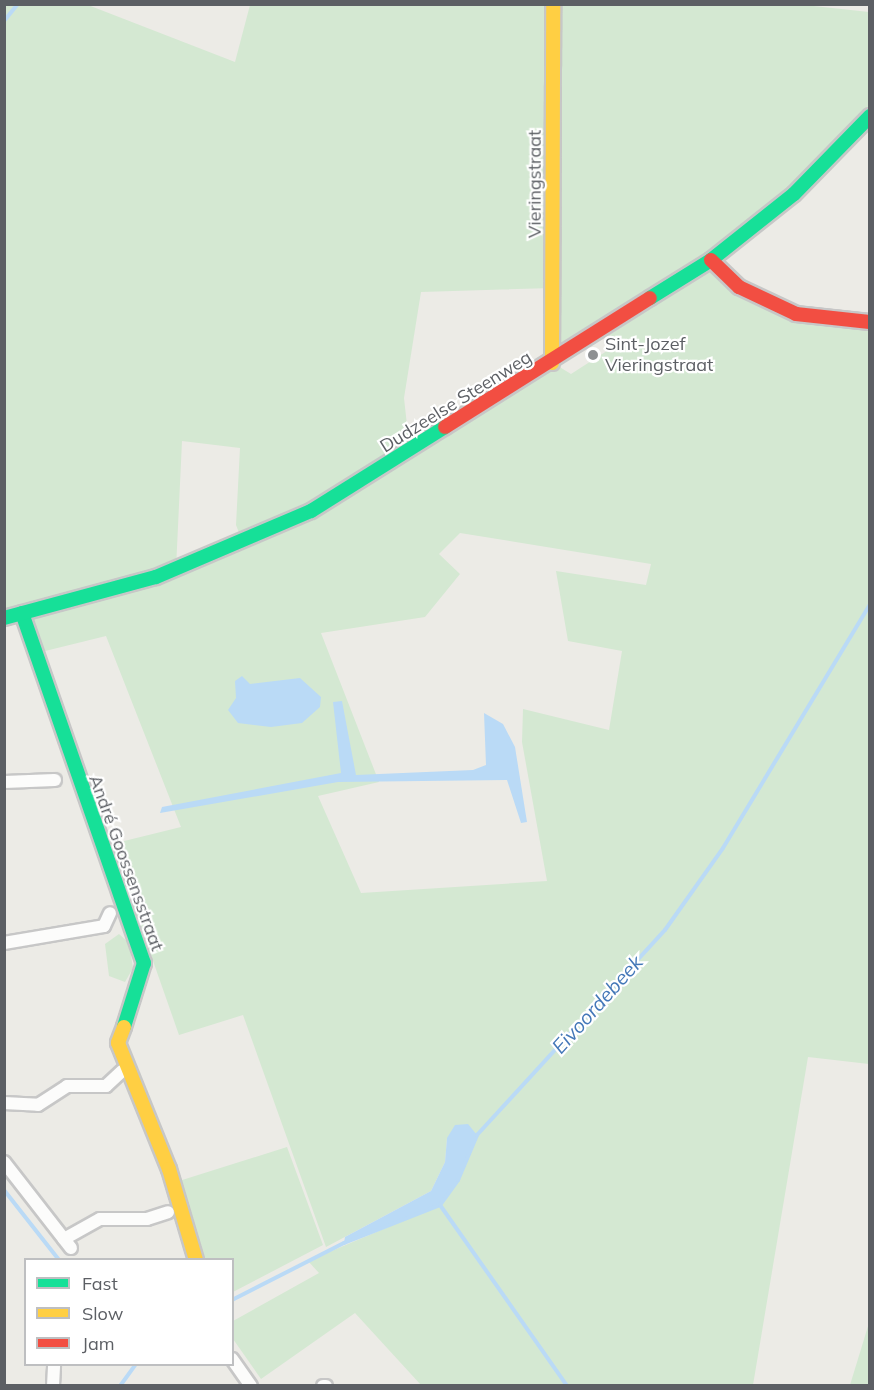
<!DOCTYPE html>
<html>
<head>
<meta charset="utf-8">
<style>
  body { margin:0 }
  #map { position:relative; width:874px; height:1390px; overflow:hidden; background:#ecebe6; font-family:Mulish,sans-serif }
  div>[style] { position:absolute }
  .green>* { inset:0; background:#d4e8d2 }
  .water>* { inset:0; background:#badaf6 }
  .stream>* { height:4px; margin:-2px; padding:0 2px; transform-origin:2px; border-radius:2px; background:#badaf6 }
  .roads { filter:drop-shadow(2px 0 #c7c7c7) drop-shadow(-2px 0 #c7c7c7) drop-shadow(0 2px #c7c7c7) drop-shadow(0 -2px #c7c7c7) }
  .street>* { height:12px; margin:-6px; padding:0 6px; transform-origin:6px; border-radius:6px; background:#fcfcfb }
  .fast>* { height:14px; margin:-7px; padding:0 7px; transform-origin:7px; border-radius:7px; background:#16e098 }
  .slow>* { height:14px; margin:-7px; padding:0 7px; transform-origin:7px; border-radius:7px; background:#ffcf43 }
  .jam>* { height:14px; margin:-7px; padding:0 7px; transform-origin:7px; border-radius:7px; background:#f24e42 }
  .dots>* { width:16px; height:16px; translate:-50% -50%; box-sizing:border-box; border:3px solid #fff; border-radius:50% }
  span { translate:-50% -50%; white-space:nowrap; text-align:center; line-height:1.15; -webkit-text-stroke:4.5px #fff; paint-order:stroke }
  .street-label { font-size:18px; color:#5c5f64 }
  .poi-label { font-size:18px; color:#5c5f64 }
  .left { translate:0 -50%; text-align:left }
  .water-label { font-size:20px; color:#4478b8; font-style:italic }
  .frame { position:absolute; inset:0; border:6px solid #5c5f64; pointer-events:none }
  .legend { position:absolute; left:24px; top:1258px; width:210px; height:108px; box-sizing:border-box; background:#fff; border:2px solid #bebfc1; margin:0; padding:8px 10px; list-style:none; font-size:18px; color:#5c5f64 }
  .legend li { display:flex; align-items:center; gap:12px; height:30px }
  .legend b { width:30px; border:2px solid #bebfc1 }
</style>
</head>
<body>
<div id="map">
  <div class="green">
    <div style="clip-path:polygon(evenodd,795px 4px,869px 12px,869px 116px,794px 194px,553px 363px,571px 374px,613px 347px,609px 335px,710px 270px,771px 304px,869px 322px,869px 1064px,808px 1057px,753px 1385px,421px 1385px,355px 1313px,261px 1379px,233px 1339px,233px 1321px,319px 1273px,308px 1261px,440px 1205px,458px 1180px,447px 1138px,445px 1162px,431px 1191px,326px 1247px,243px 1015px,179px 1035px,112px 844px,181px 827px,106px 636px,33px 654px,22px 613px,5px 618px,4px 5px,88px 5px,235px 62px,250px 5px,795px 4px,553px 288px,552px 363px,410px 452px,404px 398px,421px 292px,553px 288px,795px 4px,182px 441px,240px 448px,236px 525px,243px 543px,176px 569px,182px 441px,795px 4px,460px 533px,651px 564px,646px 585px,556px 571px,568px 641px,622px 651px,609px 730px,523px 709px,522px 742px,547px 881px,361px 893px,318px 796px,379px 782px,321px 633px,425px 617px,460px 574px,439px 554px,460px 533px)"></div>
    <div style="clip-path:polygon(119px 934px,129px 943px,133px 968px,125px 982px,109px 976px,105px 944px)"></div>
    <div style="clip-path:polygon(287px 1147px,323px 1245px,233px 1292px,232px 1260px,203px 1259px,179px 1181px)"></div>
    <div style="clip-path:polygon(869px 1323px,869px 1385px,850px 1385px)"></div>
  </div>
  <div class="water">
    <div style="clip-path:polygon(242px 676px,250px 684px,300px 678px,321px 697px,320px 707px,302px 723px,271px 727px,238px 723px,228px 710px,236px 698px,235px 681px)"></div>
    <div style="clip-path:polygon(342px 701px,356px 775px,473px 770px,486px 765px,484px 713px,503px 724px,515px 747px,527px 822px,521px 823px,507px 780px,338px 782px,160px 813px,162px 807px,341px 773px,333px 702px)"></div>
    <div style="clip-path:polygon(468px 1124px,477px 1135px,458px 1180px,440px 1205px,344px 1243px,345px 1237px,431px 1191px,445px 1162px,447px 1138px,455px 1125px)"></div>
  </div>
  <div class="stream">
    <div style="left:4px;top:21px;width:22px;rotate:-51deg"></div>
    <div style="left:4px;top:1190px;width:89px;rotate:51.8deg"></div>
    <div style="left:440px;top:1205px;width:221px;rotate:54.9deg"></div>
    <div style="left:232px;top:1300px;width:126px;rotate:-27deg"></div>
    <div style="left:344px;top:1243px;width:103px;rotate:-21.6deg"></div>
    <div style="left:440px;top:1205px;width:31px;rotate:-54deg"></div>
    <div style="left:458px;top:1180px;width:49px;rotate:-67.1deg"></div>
    <div style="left:477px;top:1135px;width:278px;rotate:-47.5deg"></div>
    <div style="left:665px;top:930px;width:100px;rotate:-54.7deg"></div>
    <div style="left:723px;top:848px;width:285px;rotate:-58.9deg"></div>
    <div style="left:120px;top:1386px;width:27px;rotate:-54deg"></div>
  </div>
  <div class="roads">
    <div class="street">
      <div style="left:4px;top:782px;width:51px;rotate:-2.2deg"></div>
      <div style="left:4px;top:943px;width:101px;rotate:-9.6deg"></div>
      <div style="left:104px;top:926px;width:14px;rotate:-65deg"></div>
      <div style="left:4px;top:1103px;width:34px;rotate:3deg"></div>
      <div style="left:38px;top:1105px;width:35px;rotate:-33deg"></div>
      <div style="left:67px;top:1086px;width:39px"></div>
      <div style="left:106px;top:1086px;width:22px;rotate:-43deg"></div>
      <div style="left:4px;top:1162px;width:109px;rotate:52.1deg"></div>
      <div style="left:64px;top:1239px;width:41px;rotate:-29.1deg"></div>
      <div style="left:100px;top:1219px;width:47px"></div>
      <div style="left:147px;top:1219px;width:22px;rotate:-18deg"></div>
      <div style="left:232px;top:1359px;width:33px;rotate:55deg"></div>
      <div style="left:53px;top:1386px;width:22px;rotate:-87deg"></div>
      <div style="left:323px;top:1386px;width:3px"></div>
    </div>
    <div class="fast">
      <div style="left:650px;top:298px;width:72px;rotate:-31.9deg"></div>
      <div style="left:711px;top:260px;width:106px;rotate:-38.5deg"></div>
      <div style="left:794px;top:194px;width:109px;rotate:-45.7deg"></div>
      <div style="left:22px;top:613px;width:371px;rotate:70.8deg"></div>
      <div style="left:144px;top:963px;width:67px;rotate:107.4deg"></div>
      <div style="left:4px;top:618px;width:157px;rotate:-15.1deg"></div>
      <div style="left:156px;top:577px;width:168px;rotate:-23.1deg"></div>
      <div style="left:311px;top:511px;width:158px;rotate:-32.1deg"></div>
    </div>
    <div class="slow">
      <div style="left:552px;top:363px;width:359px;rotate:-89.8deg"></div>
      <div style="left:124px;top:1027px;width:17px;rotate:111deg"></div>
      <div style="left:118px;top:1043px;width:136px;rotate:68deg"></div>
      <div style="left:169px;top:1169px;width:95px;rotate:73.5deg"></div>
    </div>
    <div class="jam">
      <div style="left:711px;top:260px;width:39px;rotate:44deg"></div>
      <div style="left:739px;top:287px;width:63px;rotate:25.3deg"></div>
      <div style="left:796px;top:314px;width:74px;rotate:6.2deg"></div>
      <div style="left:445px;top:427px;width:242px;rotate:-32.2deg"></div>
    </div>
  </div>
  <div class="dots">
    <div style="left:593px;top:355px;background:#8e9092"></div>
  </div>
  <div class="street-label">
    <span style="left:535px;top:184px;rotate:-90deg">Vieringstraat</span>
    <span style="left:456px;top:402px;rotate:-32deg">Dudzeelse Steenweg</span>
    <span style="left:126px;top:863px;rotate:70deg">André Goossensstraat</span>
  </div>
  <div class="poi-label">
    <span class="left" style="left:605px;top:355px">Sint-Jozef<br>Vieringstraat</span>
  </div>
  <div class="water-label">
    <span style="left:597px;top:1004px;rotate:-48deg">Eivoordebeek</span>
  </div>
  <div class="frame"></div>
  <ul class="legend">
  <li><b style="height:8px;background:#16e098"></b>Fast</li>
  <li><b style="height:8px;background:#ffcf43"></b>Slow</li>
  <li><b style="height:8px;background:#f24e42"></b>Jam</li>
  </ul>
</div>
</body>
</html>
